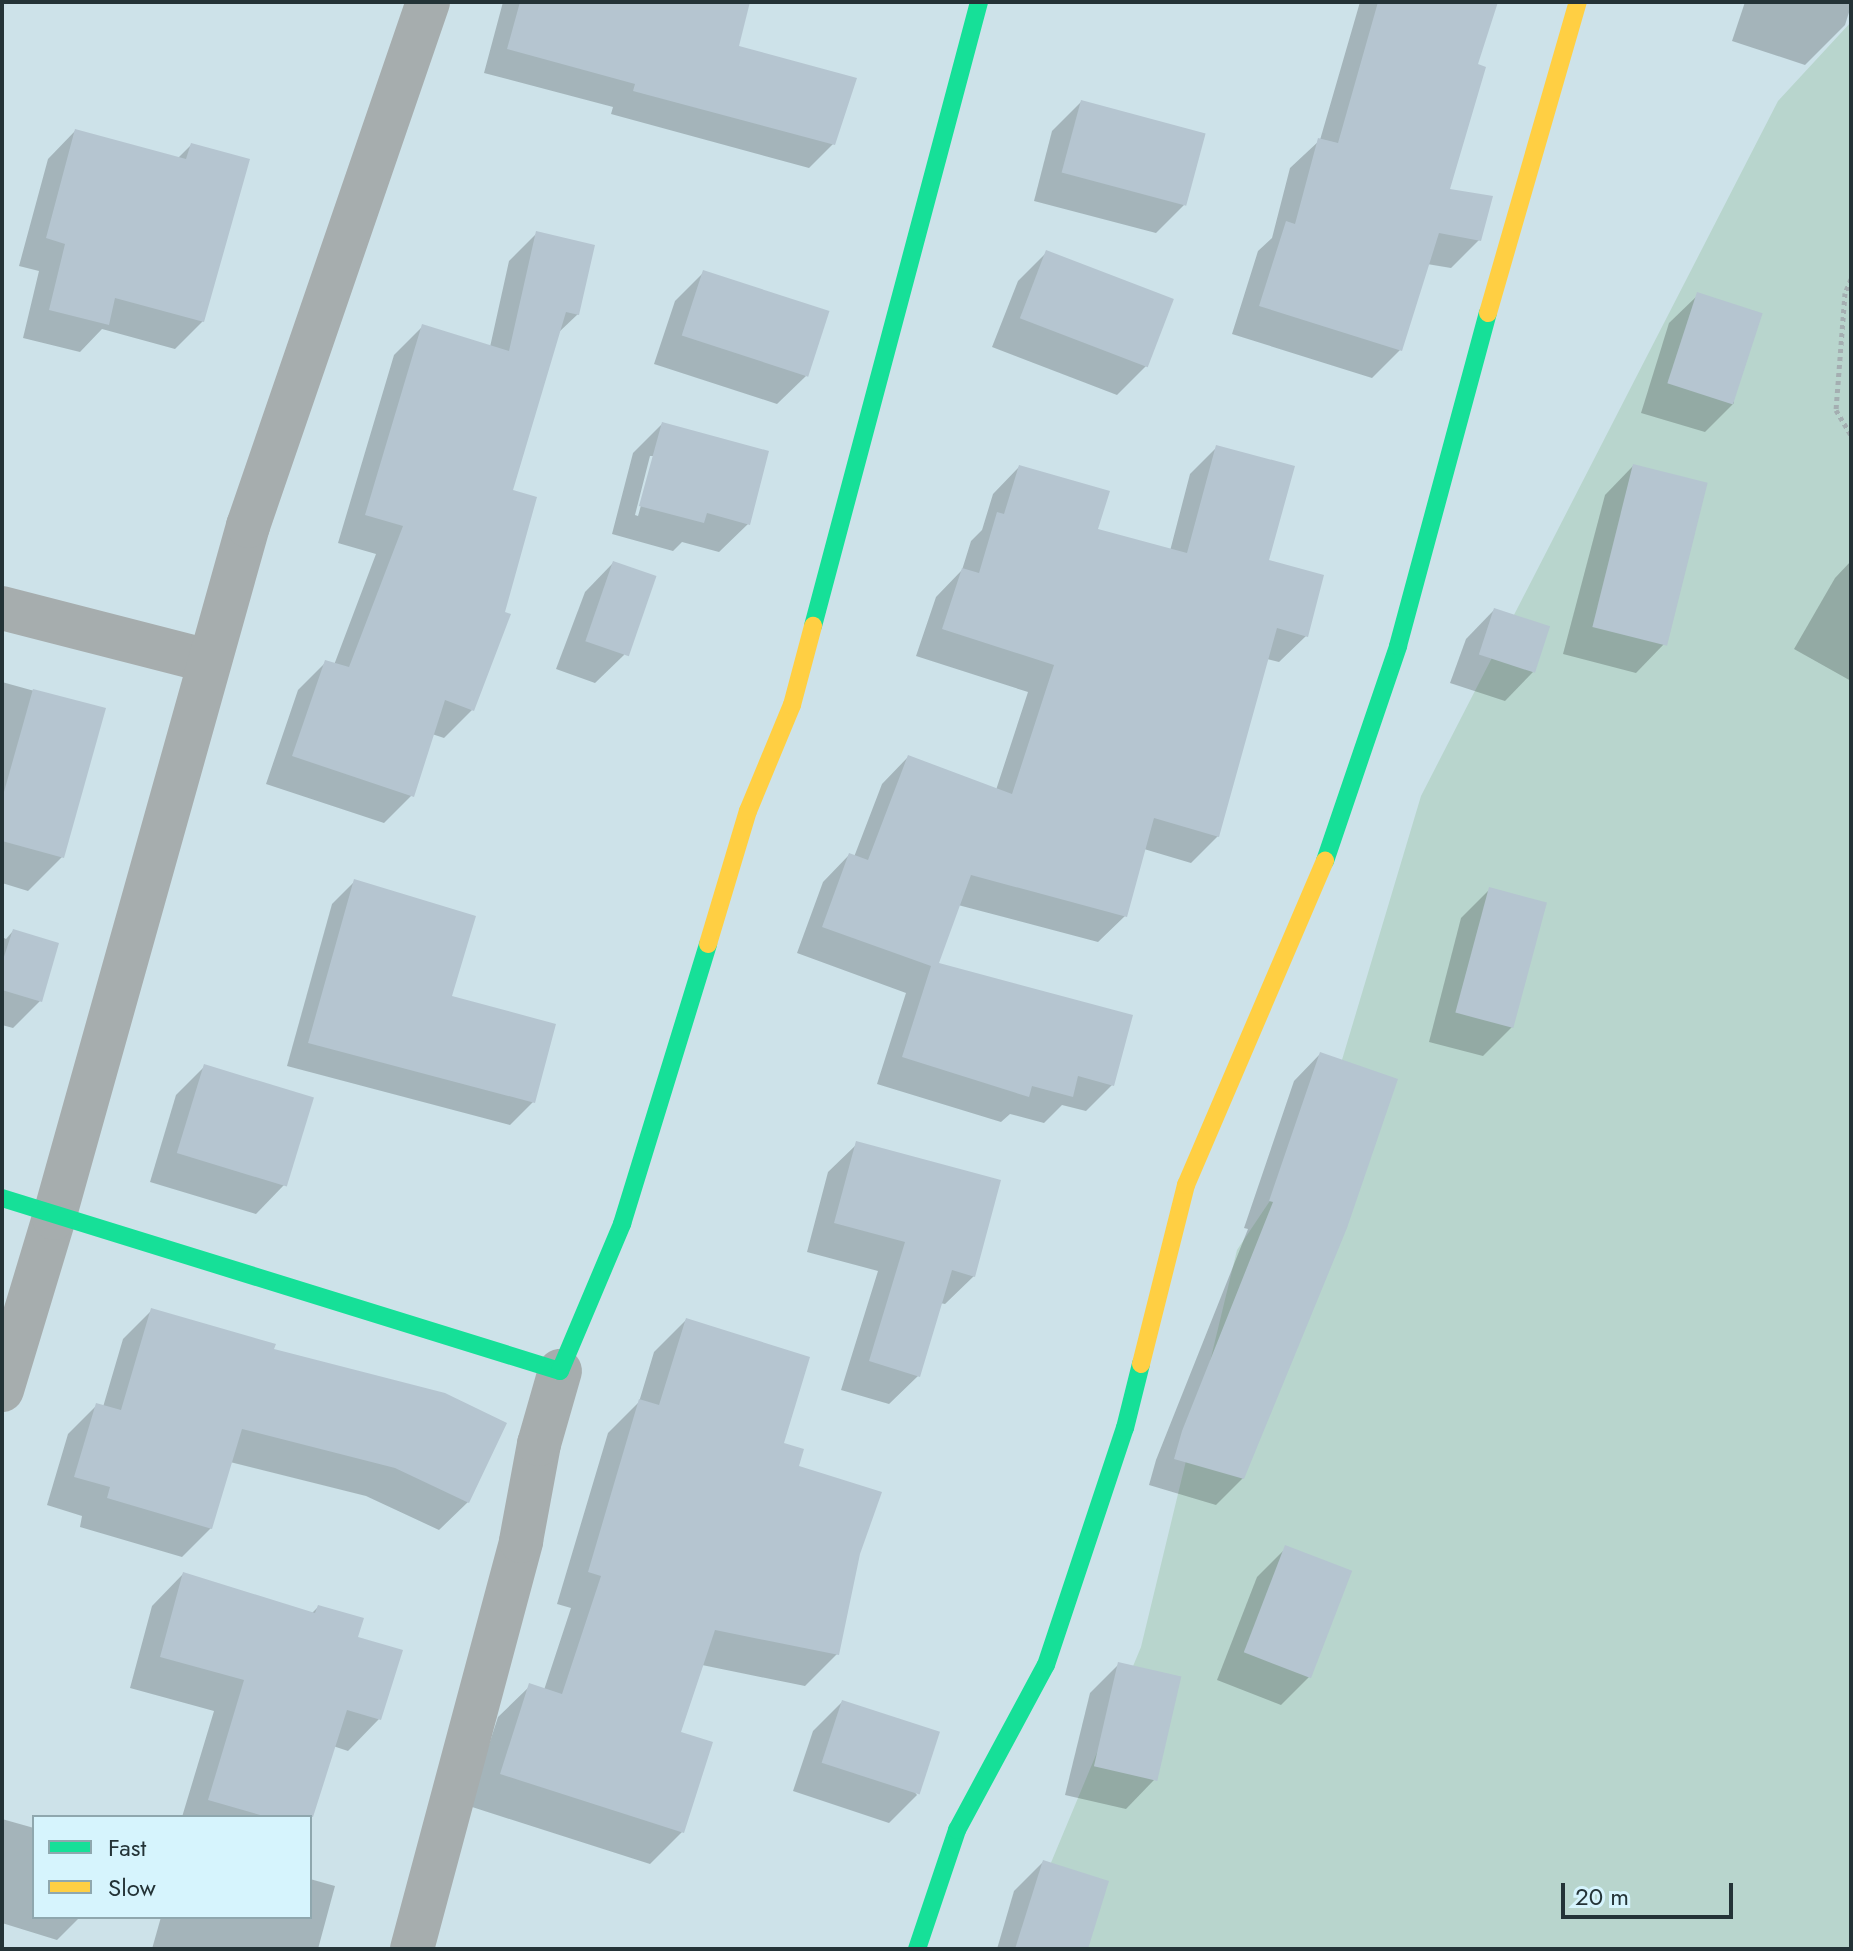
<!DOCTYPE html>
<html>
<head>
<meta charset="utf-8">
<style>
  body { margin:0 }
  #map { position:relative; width:1853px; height:1951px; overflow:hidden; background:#cde2e9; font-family:Jost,sans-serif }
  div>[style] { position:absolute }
  .green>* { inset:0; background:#b8d5cd }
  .shadow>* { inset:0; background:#0003 }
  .building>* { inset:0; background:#b5c5d0; transform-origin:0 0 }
  .path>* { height:5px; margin-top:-2.5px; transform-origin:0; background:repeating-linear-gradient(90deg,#a4aeb1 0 4px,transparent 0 8px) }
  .street>* { height:44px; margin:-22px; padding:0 22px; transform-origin:22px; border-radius:22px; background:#a6adae }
  .fast>* { height:18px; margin:-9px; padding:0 9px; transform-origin:9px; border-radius:9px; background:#16e098 }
  .slow>* { height:18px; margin:-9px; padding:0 9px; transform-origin:9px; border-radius:9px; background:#ffcf43 }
  span { translate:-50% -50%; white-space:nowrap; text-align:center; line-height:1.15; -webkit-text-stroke:8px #d6f4fd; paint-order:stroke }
  .frame { position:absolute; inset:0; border:4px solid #243337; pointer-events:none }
  .legend { position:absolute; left:32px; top:1815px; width:280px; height:104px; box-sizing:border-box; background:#d6f4fd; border:2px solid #8fa7ae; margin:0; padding:10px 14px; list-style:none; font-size:24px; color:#243337 }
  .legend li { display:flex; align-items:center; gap:16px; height:40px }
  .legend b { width:40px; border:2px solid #8fa7ae }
  .scale { position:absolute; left:1561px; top:1883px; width:172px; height:36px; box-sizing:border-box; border:4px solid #243337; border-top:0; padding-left:10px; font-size:24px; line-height:28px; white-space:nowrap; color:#243337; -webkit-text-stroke:6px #d6f4fd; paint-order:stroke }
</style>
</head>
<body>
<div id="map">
  <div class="green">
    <div style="clip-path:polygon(1851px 22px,1851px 1949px,1015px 1949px,1141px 1647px,1237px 1250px,1324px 1120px,1421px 796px,1778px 101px)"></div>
  </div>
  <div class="shadow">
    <div style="clip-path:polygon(503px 2px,748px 2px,736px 48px,833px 144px,809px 168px,611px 114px,613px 107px,484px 73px)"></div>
    <div style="clip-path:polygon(1360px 2px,1495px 2px,1475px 66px,1448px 190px,1479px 240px,1451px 268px,1427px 264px,1400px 350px,1372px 378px,1232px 334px,1258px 251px,1272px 238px,1290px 168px,1320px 140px)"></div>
    <div style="clip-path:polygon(1745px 2px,1851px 2px,1851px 6px,1845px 25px,1805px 65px,1732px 41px)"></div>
    <div style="clip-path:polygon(1081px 102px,1184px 205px,1156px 233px,1034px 201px,1052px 131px)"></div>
    <div style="clip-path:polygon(75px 131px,177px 159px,191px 145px,203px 321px,175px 349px,102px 329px,80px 352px,23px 338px,39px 271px,19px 266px,48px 159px)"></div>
    <div style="clip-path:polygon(537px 233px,578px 314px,558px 333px,510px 492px,472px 710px,444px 738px,432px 734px,412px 795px,384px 823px,266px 784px,298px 690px,326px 662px,334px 665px,376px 554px,338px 543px,394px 355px,422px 327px,490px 347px,509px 261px)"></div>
    <div style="clip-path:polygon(1047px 252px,1146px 366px,1117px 395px,992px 347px,1018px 281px)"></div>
    <div style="clip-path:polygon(704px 272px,806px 376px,777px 404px,654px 364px,675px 301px)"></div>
    <div style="clip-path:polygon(1698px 295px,1734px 403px,1705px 432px,1641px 413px,1669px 323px)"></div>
    <div style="clip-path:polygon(evenodd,662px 424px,748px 524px,719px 552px,682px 542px,673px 551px,612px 534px,633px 453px,662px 424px,650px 456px,655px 456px,638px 516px,635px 515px,650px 456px)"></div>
    <div style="clip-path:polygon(1217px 447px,1267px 562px,1306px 636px,1279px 662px,1267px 659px,1218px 836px,1191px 863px,1144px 849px,1125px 916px,1098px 942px,958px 905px,937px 964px,1112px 1085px,1086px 1111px,1062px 1105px,1044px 1123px,1010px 1114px,1001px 1122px,877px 1084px,906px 993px,797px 953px,823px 882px,849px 855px,854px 857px,882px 784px,908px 757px,996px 790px,1028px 692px,916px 656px,936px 597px,962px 570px,971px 541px,982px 530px,993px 494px,1019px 467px,1096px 531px,1170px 551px,1190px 474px)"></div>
    <div style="clip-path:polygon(1633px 466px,1664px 644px,1636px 673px,1563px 654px,1605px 495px)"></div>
    <div style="clip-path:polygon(1851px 561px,1851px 681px,1794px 649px,1835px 578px)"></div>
    <div style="clip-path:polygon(613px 563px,624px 655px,595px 683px,556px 669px,585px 592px)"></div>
    <div style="clip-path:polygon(1494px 610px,1533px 672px,1505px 701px,1450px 683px,1466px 639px)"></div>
    <div style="clip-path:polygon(2px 682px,103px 710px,62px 857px,28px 891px,2px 883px)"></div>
    <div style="clip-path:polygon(355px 881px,533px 1102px,510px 1125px,287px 1066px,332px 904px)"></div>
    <div style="clip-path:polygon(1490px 889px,1512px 1027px,1483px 1056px,1429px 1042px,1461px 918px)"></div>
    <div style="clip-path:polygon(13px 931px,40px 1001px,13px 1028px,2px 1025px,2px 937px,6px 939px)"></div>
    <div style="clip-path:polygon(1320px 1054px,1243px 1478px,1216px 1505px,1149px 1485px,1156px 1460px,1248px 1229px,1244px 1228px,1294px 1081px)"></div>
    <div style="clip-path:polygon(205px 1066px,284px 1185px,256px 1214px,150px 1182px,176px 1095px)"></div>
    <div style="clip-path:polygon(857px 1144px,974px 1276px,945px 1304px,940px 1303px,918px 1376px,889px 1404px,841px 1390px,878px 1271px,807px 1252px,828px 1172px)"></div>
    <div style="clip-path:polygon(152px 1310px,272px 1350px,468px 1502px,439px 1530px,366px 1496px,230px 1462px,211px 1528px,182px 1557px,80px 1527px,82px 1516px,47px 1505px,68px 1434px,97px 1405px,103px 1407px,123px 1339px)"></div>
    <div style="clip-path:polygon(686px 1320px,858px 1553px,837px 1654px,805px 1686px,702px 1665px,679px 1734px,682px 1832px,650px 1864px,469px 1806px,498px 1717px,530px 1686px,544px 1690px,571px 1608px,557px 1604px,608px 1433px,639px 1402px,654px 1352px)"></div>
    <div style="clip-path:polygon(1286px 1548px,1310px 1676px,1281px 1705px,1217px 1680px,1257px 1577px)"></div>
    <div style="clip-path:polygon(183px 1574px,311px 1614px,318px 1607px,356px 1638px,379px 1719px,348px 1751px,333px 1746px,310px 1819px,182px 1817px,214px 1711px,130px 1688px,152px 1606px)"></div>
    <div style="clip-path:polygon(1119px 1664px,1154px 1780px,1126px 1809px,1065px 1795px,1090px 1693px)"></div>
    <div style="clip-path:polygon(842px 1702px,917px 1795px,889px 1823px,793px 1791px,813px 1731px)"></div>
    <div style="clip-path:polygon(2px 1819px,34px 1828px,34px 1917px,80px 1917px,57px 1940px,2px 1923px)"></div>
    <div style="clip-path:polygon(1043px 1862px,1086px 1949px,997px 1949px,1014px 1891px)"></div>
    <div style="clip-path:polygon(310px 1879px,335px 1886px,318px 1949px,152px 1949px,161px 1917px,310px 1917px)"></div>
  </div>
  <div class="building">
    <div style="clip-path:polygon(520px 2px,750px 2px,739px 46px,857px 78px,835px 145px,633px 91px,635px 84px,507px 49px)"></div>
    <div style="clip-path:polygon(1378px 2px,1498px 2px,1478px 64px,1486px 67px,1450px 189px,1493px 196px,1481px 241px,1439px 233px,1402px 351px,1259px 306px,1286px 221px,1295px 224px,1318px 138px,1338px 143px)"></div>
    <div style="left:1081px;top:100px;width:129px;height:75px;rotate:15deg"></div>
    <div style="clip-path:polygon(75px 129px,186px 159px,191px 143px,250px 159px,204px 322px,115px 298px,109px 325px,49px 310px,65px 244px,46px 238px)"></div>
    <div style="clip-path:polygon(536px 231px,595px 245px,579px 315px,566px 312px,513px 490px,537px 497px,505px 612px,511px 614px,474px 711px,445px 700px,414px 797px,292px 756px,325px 660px,349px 667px,403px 526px,365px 515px,422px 324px,509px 351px)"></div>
    <div style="left:1046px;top:250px;width:137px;height:73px;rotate:21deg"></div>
    <div style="left:703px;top:270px;width:133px;height:69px;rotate:18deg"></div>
    <div style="left:1697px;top:292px;width:69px;height:96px;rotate:18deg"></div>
    <div style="clip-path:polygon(662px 422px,769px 451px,750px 525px,707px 513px,704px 523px,639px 506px)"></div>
    <div style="clip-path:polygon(1216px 445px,1295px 466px,1269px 560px,1324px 575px,1308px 637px,1277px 628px,1219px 837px,1154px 818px,1127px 917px,971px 875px,939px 963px,1133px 1015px,1114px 1086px,1078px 1076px,1073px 1097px,1032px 1086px,1029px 1097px,902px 1057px,931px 966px,822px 927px,849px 853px,868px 860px,908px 755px,1012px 794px,1054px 665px,942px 629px,962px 568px,979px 573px,997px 512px,1004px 514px,1019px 465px,1110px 491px,1098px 529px,1187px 553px)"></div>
    <div style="left:1633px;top:464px;width:77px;height:168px;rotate:14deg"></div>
    <div style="left:613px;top:561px;width:46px;height:85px;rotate:19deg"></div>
    <div style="left:1494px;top:608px;width:59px;height:49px;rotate:18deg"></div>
    <div style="clip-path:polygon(33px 689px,106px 708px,64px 858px,2px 841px,2px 799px)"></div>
    <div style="clip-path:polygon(354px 879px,476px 916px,452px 996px,556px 1024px,535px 1103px,308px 1043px)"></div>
    <div style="left:1489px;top:887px;width:60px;height:130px;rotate:15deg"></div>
    <div style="clip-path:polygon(13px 929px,59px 943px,42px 1002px,2px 990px,2px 963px)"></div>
    <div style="clip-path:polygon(1320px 1052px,1398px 1079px,1347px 1228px,1244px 1479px,1174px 1459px,1182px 1431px,1273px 1202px,1269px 1201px)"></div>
    <div style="left:204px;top:1064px;width:115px;height:93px;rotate:17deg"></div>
    <div style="clip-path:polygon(856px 1141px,1001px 1180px,975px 1277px,952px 1270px,920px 1377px,869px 1361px,905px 1242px,834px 1223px)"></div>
    <div style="clip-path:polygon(151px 1308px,276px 1344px,274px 1349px,445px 1393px,507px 1423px,469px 1503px,395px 1468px,242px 1429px,212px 1529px,107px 1498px,110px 1487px,74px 1477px,96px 1403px,121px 1410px)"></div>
    <div style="clip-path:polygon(686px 1318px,810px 1357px,784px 1443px,804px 1449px,799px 1466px,882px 1492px,860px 1554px,839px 1655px,715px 1630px,681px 1732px,713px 1742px,684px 1833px,500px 1774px,529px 1683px,562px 1694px,601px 1576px,588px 1572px,639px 1399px,659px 1405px)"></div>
    <div style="left:1285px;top:1545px;width:72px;height:115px;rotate:21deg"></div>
    <div style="clip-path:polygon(183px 1572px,315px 1613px,318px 1605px,364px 1618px,358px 1637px,403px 1650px,381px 1720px,347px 1710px,313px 1817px,267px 1817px,208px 1800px,244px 1680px,160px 1657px)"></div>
    <div style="left:1118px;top:1662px;width:65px;height:107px;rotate:13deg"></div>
    <div style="left:842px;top:1700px;width:103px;height:66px;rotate:18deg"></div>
    <div style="clip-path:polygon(1043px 1860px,1109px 1881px,1088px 1949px,1015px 1949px)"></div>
  </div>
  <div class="path">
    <div style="left:1851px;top:279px;width:15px;rotate:113deg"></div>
    <div style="left:1845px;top:293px;width:117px;rotate:94.4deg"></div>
    <div style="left:1836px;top:410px;width:29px;rotate:59deg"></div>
  </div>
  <div class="street">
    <div style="left:2px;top:608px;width:214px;rotate:14.4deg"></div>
    <div style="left:2px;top:1390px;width:180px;rotate:-73.2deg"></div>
    <div style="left:54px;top:1218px;width:719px;rotate:-74.34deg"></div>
    <div style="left:248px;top:526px;width:554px;rotate:-71.04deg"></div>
    <div style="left:412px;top:1949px;width:422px;rotate:-75deg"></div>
    <div style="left:521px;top:1541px;width:99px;rotate:-79.5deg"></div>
    <div style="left:539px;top:1444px;width:76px;rotate:-74deg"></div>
  </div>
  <div class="fast">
    <div style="left:813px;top:626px;width:646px;rotate:-75.1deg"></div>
    <div style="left:1325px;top:861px;width:227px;rotate:-71.2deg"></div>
    <div style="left:1398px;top:646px;width:345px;rotate:-74.9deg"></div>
    <div style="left:2px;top:1198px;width:584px;rotate:17.23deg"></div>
    <div style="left:560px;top:1371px;width:160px;rotate:-67.1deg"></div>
    <div style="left:622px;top:1224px;width:293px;rotate:-72.9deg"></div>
    <div style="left:917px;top:1949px;width:126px;rotate:-71.4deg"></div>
    <div style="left:957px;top:1830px;width:187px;rotate:-61.7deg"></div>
    <div style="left:1046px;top:1665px;width:250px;rotate:-71.6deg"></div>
    <div style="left:1125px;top:1428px;width:66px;rotate:-76deg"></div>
  </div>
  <div class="slow">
    <div style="left:1488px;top:313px;width:324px;rotate:-73.9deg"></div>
    <div style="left:708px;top:944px;width:139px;rotate:-73.3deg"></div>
    <div style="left:748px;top:811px;width:115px;rotate:-67.5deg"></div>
    <div style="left:792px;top:705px;width:82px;rotate:-75.1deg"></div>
    <div style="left:1141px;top:1364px;width:185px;rotate:-75.9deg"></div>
    <div style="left:1186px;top:1185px;width:353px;rotate:-66.8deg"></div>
  </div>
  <div class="frame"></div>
  <ul class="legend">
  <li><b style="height:10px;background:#16e098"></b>Fast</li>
  <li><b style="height:10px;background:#ffcf43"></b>Slow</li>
  </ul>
  <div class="scale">20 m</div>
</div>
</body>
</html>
